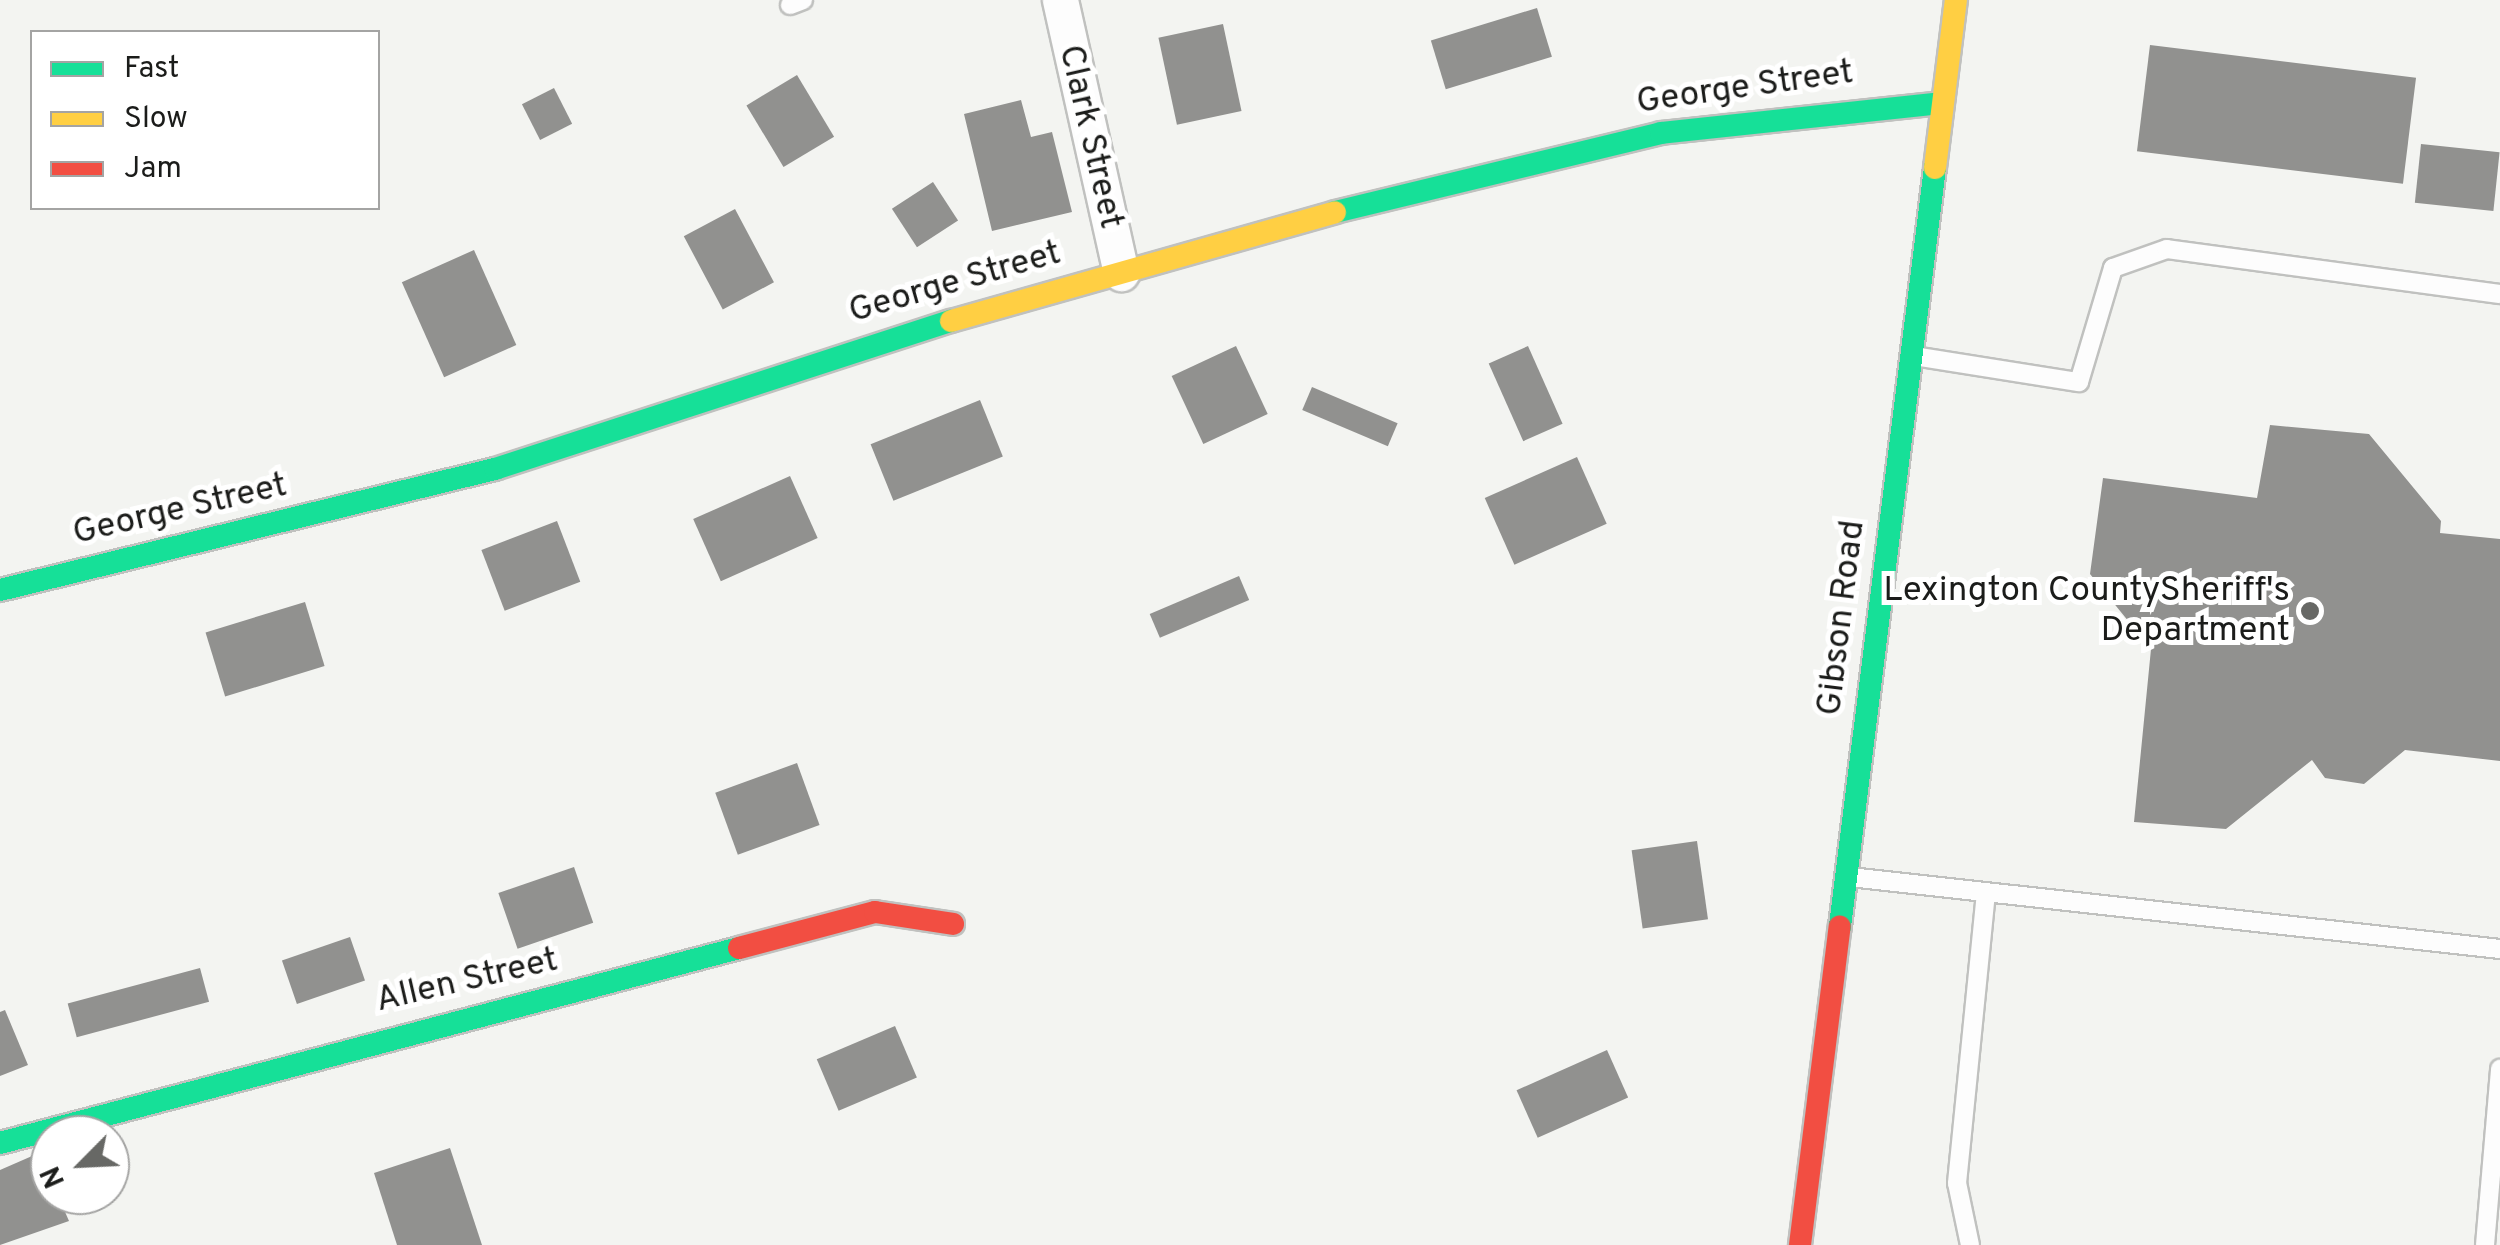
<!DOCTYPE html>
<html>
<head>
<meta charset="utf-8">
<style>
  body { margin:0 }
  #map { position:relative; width:2500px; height:1245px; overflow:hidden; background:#f3f4f1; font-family:Overpass,sans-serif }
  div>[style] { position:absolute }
  .building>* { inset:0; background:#91918f; transform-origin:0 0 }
  .roads { filter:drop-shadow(2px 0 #c0c1bf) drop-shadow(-2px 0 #c0c1bf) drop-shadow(0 2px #c0c1bf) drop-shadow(0 -2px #c0c1bf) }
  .lane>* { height:18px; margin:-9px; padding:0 9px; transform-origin:9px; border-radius:9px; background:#fdfdfd }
  .street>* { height:35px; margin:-17.5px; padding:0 17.5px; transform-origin:17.5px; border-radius:17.5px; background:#fdfdfd }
  .fast>* { height:22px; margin:-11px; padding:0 11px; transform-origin:11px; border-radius:11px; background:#16e098 }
  .slow>* { height:22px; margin:-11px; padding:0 11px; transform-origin:11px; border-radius:11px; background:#ffcf43 }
  .jam>* { height:22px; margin:-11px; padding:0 11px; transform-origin:11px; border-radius:11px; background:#f24e42 }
  .dots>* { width:28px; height:28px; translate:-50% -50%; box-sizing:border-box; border:5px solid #fff; border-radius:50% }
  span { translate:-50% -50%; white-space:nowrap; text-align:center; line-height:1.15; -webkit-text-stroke:10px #fff; paint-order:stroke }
  .street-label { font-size:35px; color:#1b1c1a }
  .poi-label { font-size:35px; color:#1b1c1a }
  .right { translate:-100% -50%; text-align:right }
  .legend { position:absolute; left:30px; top:30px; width:350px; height:180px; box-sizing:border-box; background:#fff; border:2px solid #a4a4a3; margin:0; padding:12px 18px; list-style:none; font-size:30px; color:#1b1c1a }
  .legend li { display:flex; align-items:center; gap:20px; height:50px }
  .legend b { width:50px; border:2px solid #a4a4a3 }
  .north { position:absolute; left:30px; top:1115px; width:100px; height:100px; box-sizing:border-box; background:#fff; border:2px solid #a4a4a3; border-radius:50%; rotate:246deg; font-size:28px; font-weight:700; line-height:40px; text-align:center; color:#1b1c1a }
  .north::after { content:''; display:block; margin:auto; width:35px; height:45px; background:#676865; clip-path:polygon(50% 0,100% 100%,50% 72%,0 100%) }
</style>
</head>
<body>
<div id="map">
  <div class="building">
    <div style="left:1537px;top:8px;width:51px;height:111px;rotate:73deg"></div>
    <div style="left:1223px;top:24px;width:89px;height:66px;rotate:78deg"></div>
    <div style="left:2150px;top:45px;width:268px;height:107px;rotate:7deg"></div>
    <div style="left:797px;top:75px;width:72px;height:59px;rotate:59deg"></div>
    <div style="left:554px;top:88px;width:40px;height:36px;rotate:63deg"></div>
    <div style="clip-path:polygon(1021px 100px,1031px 137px,1052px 132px,1072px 212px,992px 231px,964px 114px)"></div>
    <div style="left:2421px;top:144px;width:79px;height:59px;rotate:6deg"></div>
    <div style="left:933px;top:182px;width:46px;height:49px;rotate:57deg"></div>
    <div style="left:735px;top:209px;width:83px;height:58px;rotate:62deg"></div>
    <div style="left:474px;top:250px;width:104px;height:79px;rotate:66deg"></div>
    <div style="left:1236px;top:346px;width:75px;height:71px;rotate:65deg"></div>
    <div style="left:1528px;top:346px;width:85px;height:43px;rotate:66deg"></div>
    <div style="left:1312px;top:387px;width:93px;height:25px;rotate:23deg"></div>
    <div style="left:980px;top:400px;width:61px;height:118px;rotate:68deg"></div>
    <div style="clip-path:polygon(2270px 425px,2369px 434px,2441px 521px,2440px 533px,2500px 539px,2500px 761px,2405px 750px,2364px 784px,2325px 778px,2312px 760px,2226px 829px,2134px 822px,2151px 649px,2090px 574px,2103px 478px,2257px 498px)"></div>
    <div style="left:1577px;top:457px;width:73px;height:101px;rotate:66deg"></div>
    <div style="left:790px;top:476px;width:68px;height:106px;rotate:66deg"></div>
    <div style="left:557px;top:521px;width:65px;height:81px;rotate:69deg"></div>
    <div style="left:1239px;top:576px;width:26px;height:97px;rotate:67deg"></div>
    <div style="left:305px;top:602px;width:67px;height:104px;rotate:73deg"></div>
    <div style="left:797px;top:763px;width:66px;height:87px;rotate:70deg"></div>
    <div style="left:1697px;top:841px;width:79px;height:66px;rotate:82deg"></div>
    <div style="left:574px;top:867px;width:59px;height:80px;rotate:71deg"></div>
    <div style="left:350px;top:937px;width:46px;height:72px;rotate:71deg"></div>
    <div style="left:200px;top:968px;width:35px;height:137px;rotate:75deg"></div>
    <div style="clip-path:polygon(5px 1010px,28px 1065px,0 1076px,0 1012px)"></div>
    <div style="left:895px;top:1026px;width:56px;height:85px;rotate:67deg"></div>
    <div style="left:1607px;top:1050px;width:52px;height:99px;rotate:66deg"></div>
    <div style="clip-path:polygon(450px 1148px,482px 1245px,397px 1245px,374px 1173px)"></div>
    <div style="clip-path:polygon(39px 1153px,69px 1221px,0 1245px,0 1170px)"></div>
  </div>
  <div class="roads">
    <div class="lane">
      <div style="left:790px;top:5px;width:14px;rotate:-21deg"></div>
      <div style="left:1914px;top:356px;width:167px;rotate:9deg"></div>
      <div style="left:2079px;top:382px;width:119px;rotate:-73.4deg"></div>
      <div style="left:2113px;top:268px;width:57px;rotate:-19.4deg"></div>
      <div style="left:2167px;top:249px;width:336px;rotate:7.7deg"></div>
      <div style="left:1850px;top:877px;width:654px;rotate:6.32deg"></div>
      <div style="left:1970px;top:1245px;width:63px;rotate:-101.8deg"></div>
      <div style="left:1957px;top:1183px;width:292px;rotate:-84.3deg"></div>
      <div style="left:2485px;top:1245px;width:177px;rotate:-85.1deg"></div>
    </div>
    <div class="street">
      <div style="left:1060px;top:0;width:280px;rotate:77.4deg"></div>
    </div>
    <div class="fast">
      <div style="left:1335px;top:212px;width:335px;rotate:-13.6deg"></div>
      <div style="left:1661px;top:133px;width:282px;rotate:-6.1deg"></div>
      <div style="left:0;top:590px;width:510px;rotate:-13.74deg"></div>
      <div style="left:495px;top:469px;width:479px;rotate:-18deg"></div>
      <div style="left:1840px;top:926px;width:764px;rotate:-82.86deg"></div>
      <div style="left:0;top:1143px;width:764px;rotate:-14.78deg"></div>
    </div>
    <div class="slow">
      <div style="left:1935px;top:168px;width:169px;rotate:-82.9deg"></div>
      <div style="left:951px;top:321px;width:399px;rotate:-15.8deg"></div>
    </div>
    <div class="jam">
      <div style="left:739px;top:948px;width:141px;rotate:-14.8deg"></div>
      <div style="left:875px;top:912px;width:79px;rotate:8.7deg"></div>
      <div style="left:1800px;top:1245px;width:321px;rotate:-82.9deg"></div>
    </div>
  </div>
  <div class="dots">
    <div style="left:2310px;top:611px;background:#676865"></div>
  </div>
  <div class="street-label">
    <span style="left:1745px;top:88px;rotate:-8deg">George Street</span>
    <span style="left:1090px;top:137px;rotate:77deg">Clark Street</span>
    <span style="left:955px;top:283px;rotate:-16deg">George Street</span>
    <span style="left:180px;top:510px;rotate:-13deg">George Street</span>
    <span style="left:1842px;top:618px;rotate:-83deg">Gibson Road</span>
    <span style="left:467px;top:981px;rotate:-13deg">Allen Street</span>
  </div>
  <div class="poi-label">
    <span class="right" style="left:2290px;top:611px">Lexington CountySheriff's<br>Department</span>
  </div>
  <ul class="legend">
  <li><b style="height:12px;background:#16e098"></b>Fast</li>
  <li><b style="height:12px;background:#ffcf43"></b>Slow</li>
  <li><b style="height:12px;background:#f24e42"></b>Jam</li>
  </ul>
  <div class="north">N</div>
</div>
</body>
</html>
